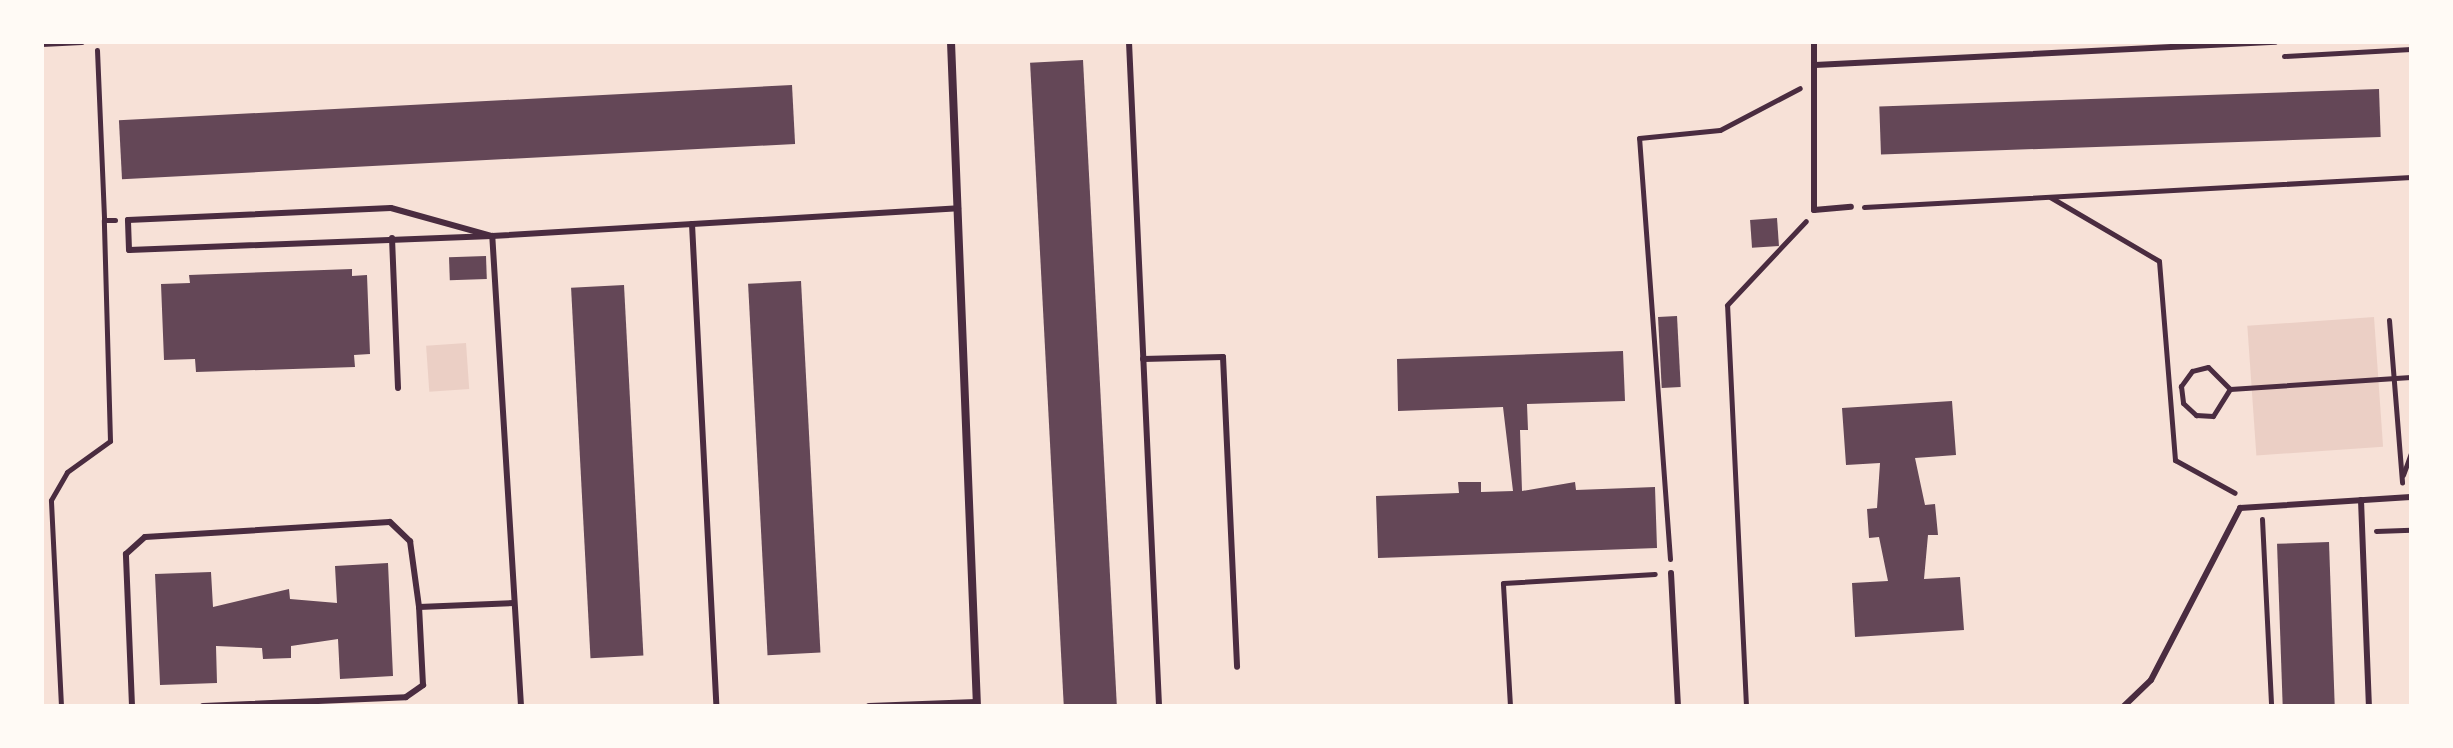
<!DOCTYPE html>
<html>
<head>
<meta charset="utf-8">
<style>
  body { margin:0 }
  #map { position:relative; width:2453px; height:748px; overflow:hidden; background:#f7e1d7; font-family:Inter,sans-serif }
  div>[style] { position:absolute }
  .green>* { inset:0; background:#ebcfc5; transform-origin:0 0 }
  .building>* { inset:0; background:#644757; transform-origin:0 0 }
  .path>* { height:5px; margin:-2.5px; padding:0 2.5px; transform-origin:2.5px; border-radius:2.5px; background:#4a2c40 }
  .service>* { height:6px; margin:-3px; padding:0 3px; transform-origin:3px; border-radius:3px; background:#4a2c40 }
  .minor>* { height:8px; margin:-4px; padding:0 4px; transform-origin:4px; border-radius:4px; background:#4a2c40 }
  span { translate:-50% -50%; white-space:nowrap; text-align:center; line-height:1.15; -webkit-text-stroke:6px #fffaf5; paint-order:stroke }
  .frame { position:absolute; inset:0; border:44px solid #fffaf5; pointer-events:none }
</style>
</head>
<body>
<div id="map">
  <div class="green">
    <div style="left:2374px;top:317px;width:130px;height:127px;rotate:86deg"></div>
    <div style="left:466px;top:343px;width:46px;height:40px;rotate:86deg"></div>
  </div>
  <div class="building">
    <div style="left:1083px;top:60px;width:647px;height:53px;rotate:87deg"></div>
    <div style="left:792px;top:85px;width:59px;height:674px;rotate:87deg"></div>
    <div style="left:2379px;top:89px;width:48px;height:500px;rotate:88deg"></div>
    <div style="left:1777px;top:218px;width:28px;height:27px;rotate:86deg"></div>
    <div style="left:486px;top:256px;width:23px;height:37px;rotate:88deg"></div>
    <div style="clip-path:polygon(352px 269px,352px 276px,367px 275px,370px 354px,354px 355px,355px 367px,196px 372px,195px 359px,164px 360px,161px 284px,190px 283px,189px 275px)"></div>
    <div style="left:801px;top:281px;width:372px;height:53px;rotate:87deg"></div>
    <div style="left:624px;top:285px;width:371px;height:53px;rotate:87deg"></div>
    <div style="left:1677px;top:316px;width:71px;height:19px;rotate:87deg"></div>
    <div style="clip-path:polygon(1623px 351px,1625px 401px,1527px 404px,1528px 430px,1520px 430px,1522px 491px,1575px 482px,1576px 490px,1655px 487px,1657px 548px,1378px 558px,1376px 496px,1459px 493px,1458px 482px,1481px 482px,1481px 492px,1513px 491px,1503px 407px,1398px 411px,1397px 359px)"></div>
    <div style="clip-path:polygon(1952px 401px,1956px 455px,1915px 458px,1925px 505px,1935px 504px,1938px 535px,1928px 535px,1924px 579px,1960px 577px,1964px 630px,1855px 637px,1852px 583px,1888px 581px,1879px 537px,1869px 538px,1867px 509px,1877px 508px,1880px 463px,1846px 465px,1842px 408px)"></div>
    <div style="left:2329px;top:542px;width:164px;height:52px;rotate:88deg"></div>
    <div style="clip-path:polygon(388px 563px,393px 676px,340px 679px,338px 639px,291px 646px,291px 658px,263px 659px,262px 648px,216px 646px,217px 683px,160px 685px,155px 574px,211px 572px,213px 607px,289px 589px,290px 599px,337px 603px,335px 566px)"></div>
  </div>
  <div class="path">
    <div style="left:97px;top:50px;width:170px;rotate:87.6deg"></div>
    <div style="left:104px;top:220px;width:11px"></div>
    <div style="left:2284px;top:56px;width:127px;rotate:-3.2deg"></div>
    <div style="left:2050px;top:197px;width:126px;rotate:30.4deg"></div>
    <div style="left:2159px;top:261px;width:200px;rotate:85.4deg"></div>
    <div style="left:2175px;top:460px;width:68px;rotate:28.8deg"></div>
    <div style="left:1864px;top:207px;width:548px;rotate:-3.14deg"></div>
    <div style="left:2389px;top:320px;width:163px;rotate:85.4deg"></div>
    <div style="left:2230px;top:389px;width:31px;rotate:-135deg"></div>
    <div style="left:2208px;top:367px;width:16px;rotate:166deg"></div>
    <div style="left:2192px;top:371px;width:19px;rotate:126deg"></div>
    <div style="left:2181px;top:386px;width:17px;rotate:83deg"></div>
    <div style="left:2183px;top:403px;width:18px;rotate:43deg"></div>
    <div style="left:2196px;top:415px;width:17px;rotate:3deg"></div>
    <div style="left:2213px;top:416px;width:32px;rotate:-58deg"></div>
    <div style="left:2230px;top:389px;width:181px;rotate:-3.8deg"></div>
    <div style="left:2403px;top:475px;width:23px;rotate:-70deg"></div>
    <div style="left:2262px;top:519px;width:187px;rotate:87.2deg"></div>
    <div style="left:2376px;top:531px;width:35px;rotate:-2deg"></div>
    <div style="left:1670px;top:559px;width:422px;rotate:-94.2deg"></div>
    <div style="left:1639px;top:138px;width:81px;rotate:-5.6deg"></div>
    <div style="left:1720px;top:130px;width:90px;rotate:-27.7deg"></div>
    <div style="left:61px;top:706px;width:206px;rotate:-92.8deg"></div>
    <div style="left:51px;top:500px;width:32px;rotate:-60deg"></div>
    <div style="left:67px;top:472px;width:53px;rotate:-35.8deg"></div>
    <div style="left:110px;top:441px;width:221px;rotate:-91.6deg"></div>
    <div style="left:1510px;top:706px;width:123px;rotate:-93.3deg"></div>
    <div style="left:1503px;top:583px;width:152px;rotate:-3.4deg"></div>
    <div style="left:1746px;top:706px;width:401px;rotate:-92.7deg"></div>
    <div style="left:1727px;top:305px;width:115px;rotate:-46.8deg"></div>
  </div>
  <div class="service">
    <div style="left:1129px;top:42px;width:665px;rotate:87.41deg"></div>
    <div style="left:1814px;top:42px;width:168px;rotate:90deg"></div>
    <div style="left:1814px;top:210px;width:37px;rotate:-5deg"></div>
    <div style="left:42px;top:44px;width:40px;rotate:-2.9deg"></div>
    <div style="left:1815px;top:65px;width:461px;rotate:-2.9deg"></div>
    <div style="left:692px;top:224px;width:483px;rotate:87.1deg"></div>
    <div style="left:392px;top:238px;width:150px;rotate:87.7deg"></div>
    <div style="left:1143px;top:359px;width:80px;rotate:-1.4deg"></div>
    <div style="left:1223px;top:357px;width:310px;rotate:87.4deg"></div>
    <div style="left:2361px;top:500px;width:206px;rotate:87.8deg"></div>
    <div style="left:1671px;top:573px;width:133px;rotate:87deg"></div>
    <div style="left:132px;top:706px;width:152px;rotate:-92.3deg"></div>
    <div style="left:126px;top:554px;width:25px;rotate:-42deg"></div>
    <div style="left:145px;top:537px;width:245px;rotate:-3.5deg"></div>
    <div style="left:390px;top:522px;width:28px;rotate:44deg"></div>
    <div style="left:410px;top:541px;width:67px;rotate:82.2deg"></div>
    <div style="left:203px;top:706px;width:203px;rotate:-2.5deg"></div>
    <div style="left:406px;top:697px;width:21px;rotate:-35deg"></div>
    <div style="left:423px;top:685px;width:78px;rotate:-92.9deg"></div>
    <div style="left:419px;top:607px;width:95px;rotate:-2.4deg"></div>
    <div style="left:521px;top:706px;width:471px;rotate:-93.5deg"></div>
    <div style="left:492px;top:236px;width:363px;rotate:177.8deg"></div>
    <div style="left:129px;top:250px;width:30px;rotate:-92deg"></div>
    <div style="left:128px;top:220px;width:263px;rotate:-2.6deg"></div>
    <div style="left:391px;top:208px;width:105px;rotate:15.5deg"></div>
    <div style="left:492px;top:236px;width:467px;rotate:-3.4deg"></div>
    <div style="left:869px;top:706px;width:107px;rotate:-2.1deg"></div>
    <div style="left:2124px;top:706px;width:37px;rotate:-44deg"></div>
    <div style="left:2151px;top:680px;width:194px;rotate:-62.6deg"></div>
    <div style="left:2240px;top:508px;width:171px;rotate:-3.7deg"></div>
  </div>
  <div class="minor">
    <div style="left:951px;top:42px;width:665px;rotate:87.76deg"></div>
  </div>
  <div class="frame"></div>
</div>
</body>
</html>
